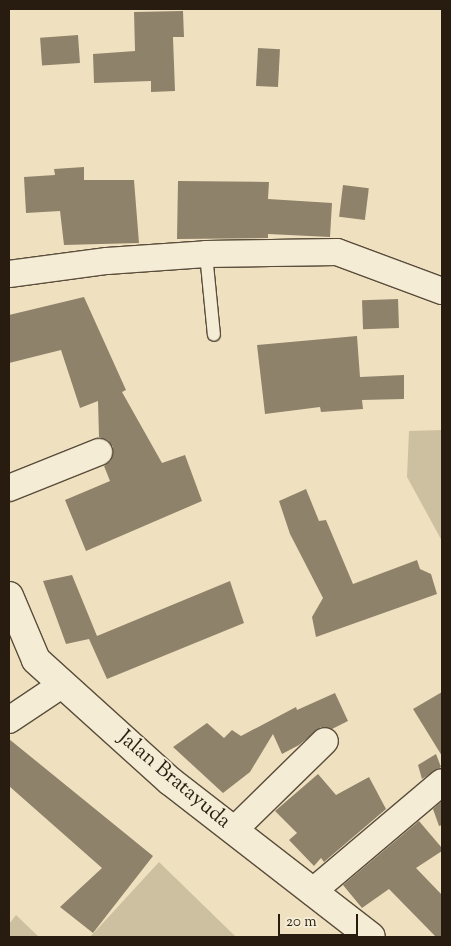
<!DOCTYPE html>
<html>
<head>
<meta charset="utf-8">
<style>
  body { margin:0 }
  #map { position:relative; width:451px; height:946px; overflow:hidden; background:#efe1bf; font-family:"Sorts Mill Goudy",serif }
  div>[style] { position:absolute }
  .green>* { inset:0; background:#cdc0a1 }
  .building>* { inset:0; background:#8f826b; transform-origin:0 0 }
  .roads { filter:drop-shadow(1px 0 #5a4d3c) drop-shadow(-1px 0 #5a4d3c) drop-shadow(0 1px #5a4d3c) drop-shadow(0 -1px #5a4d3c) }
  .service>* { height:12px; margin:-6px; padding:0 6px; transform-origin:6px; border-radius:6px; background:#f5ecd5 }
  .minor>* { height:26px; margin:-13px; padding:0 13px; transform-origin:13px; border-radius:13px; background:#f5ecd5 }
  .tertiary>* { height:28px; margin:-14px; padding:0 14px; transform-origin:14px; border-radius:14px; background:#f5ecd5 }
  span { translate:-50% -50%; white-space:nowrap; text-align:center; line-height:1.15; -webkit-text-stroke:4px #f5ecd5; paint-order:stroke }
  .street-label { font-size:21px; color:#281c10 }
  .frame { position:absolute; inset:0; border:10px solid #281c10; pointer-events:none }
  .scale { position:absolute; left:278px; top:914px; width:80px; height:22px; box-sizing:border-box; border:2px solid #281c10; border-top:0; padding-left:6px; font-size:15px; line-height:18px; white-space:nowrap; color:#281c10; -webkit-text-stroke:4px #f5ecd5; paint-order:stroke }
</style>
</head>
<body>
<div id="map">
  <div class="green">
    <div style="clip-path:polygon(442px 430px,442px 541px,407px 477px,409px 431px)"></div>
    <div style="clip-path:polygon(159px 862px,236px 937px,90px 937px)"></div>
    <div style="clip-path:polygon(16px 915px,39px 937px,9px 937px,9px 924px)"></div>
  </div>
  <div class="building">
    <div style="clip-path:polygon(183px 11px,184px 37px,173px 37px,175px 91px,151px 92px,151px 81px,94px 83px,93px 54px,135px 51px,134px 12px)"></div>
    <div style="left:78px;top:35px;width:28px;height:38px;rotate:86deg"></div>
    <div style="left:258px;top:48px;width:22px;height:38px;rotate:3deg"></div>
    <div style="clip-path:polygon(84px 167px,84px 180px,134px 180px,139px 243px,64px 245px,60px 211px,26px 213px,24px 177px,55px 175px,54px 169px)"></div>
    <div style="clip-path:polygon(178px 181px,269px 182px,268px 199px,332px 203px,330px 237px,268px 234px,268px 238px,177px 239px)"></div>
    <div style="left:343px;top:185px;width:26px;height:32px;rotate:7deg"></div>
    <div style="clip-path:polygon(84px 297px,126px 390px,122px 392px,162px 463px,185px 455px,202px 501px,86px 551px,65px 500px,110px 481px,104px 466px,111px 461px,113px 447px,108px 440px,99px 437px,98px 401px,80px 408px,61px 350px,9px 363px,9px 315px)"></div>
    <div style="left:398px;top:299px;width:29px;height:36px;rotate:88deg"></div>
    <div style="clip-path:polygon(357px 336px,360px 377px,404px 375px,404px 399px,362px 400px,363px 409px,321px 412px,320px 407px,265px 414px,257px 345px)"></div>
    <div style="clip-path:polygon(306px 489px,319px 521px,326px 520px,353px 584px,417px 560px,420px 569px,431px 574px,437px 594px,316px 637px,312px 617px,323px 598px,290px 534px,279px 501px)"></div>
    <div style="clip-path:polygon(72px 575px,97px 636px,230px 581px,244px 623px,107px 679px,89px 639px,66px 644px,43px 581px)"></div>
    <div style="clip-path:polygon(442px 692px,442px 756px,413px 709px)"></div>
    <div style="clip-path:polygon(335px 693px,348px 721px,332px 729px,321px 727px,299px 745px,282px 754px,273px 734px,250px 772px,223px 793px,173px 747px,207px 723px,224px 738px,232px 730px,241px 736px,296px 707px,297px 710px)"></div>
    <div style="clip-path:polygon(9px 739px,153px 856px,93px 933px,60px 907px,102px 868px,9px 786px)"></div>
    <div style="clip-path:polygon(436px 754px,441px 767px,422px 779px,418px 765px)"></div>
    <div style="clip-path:polygon(318px 774px,336px 795px,369px 777px,386px 809px,324px 862px,321px 858px,314px 866px,289px 840px,297px 833px,275px 811px)"></div>
    <div style="clip-path:polygon(442px 801px,442px 825px,439px 826px,433px 809px)"></div>
    <div style="clip-path:polygon(419px 821px,442px 848px,442px 851px,416px 868px,442px 895px,442px 937px,436px 937px,389px 889px,362px 908px,343px 885px)"></div>
  </div>
  <div class="roads">
    <div class="service">
      <div style="left:206px;top:254px;width:81px;rotate:84.4deg"></div>
    </div>
    <div class="minor">
      <div style="left:9px;top:274px;width:99px;rotate:-7.6deg"></div>
      <div style="left:107px;top:261px;width:99px;rotate:-4deg"></div>
      <div style="left:206px;top:254px;width:131px;rotate:-0.9deg"></div>
      <div style="left:337px;top:252px;width:112px;rotate:20.4deg"></div>
      <div style="left:9px;top:488px;width:97px;rotate:-21.8deg"></div>
      <div style="left:9px;top:720px;width:65px;rotate:-33.7deg"></div>
      <div style="left:234px;top:830px;width:127px;rotate:-44.4deg"></div>
      <div style="left:312px;top:892px;width:170px;rotate:-40.2deg"></div>
    </div>
    <div class="tertiary">
      <div style="left:9px;top:596px;width:69px;rotate:67.1deg"></div>
      <div style="left:36px;top:660px;width:181px;rotate:42.1deg"></div>
      <div style="left:170px;top:781px;width:254px;rotate:37.8deg"></div>
    </div>
  </div>
  <div class="street-label">
    <span style="left:174px;top:780px;rotate:40deg">Jalan Bratayuda</span>
  </div>
  <div class="frame"></div>
  <div class="scale">20 m</div>
</div>
</body>
</html>
